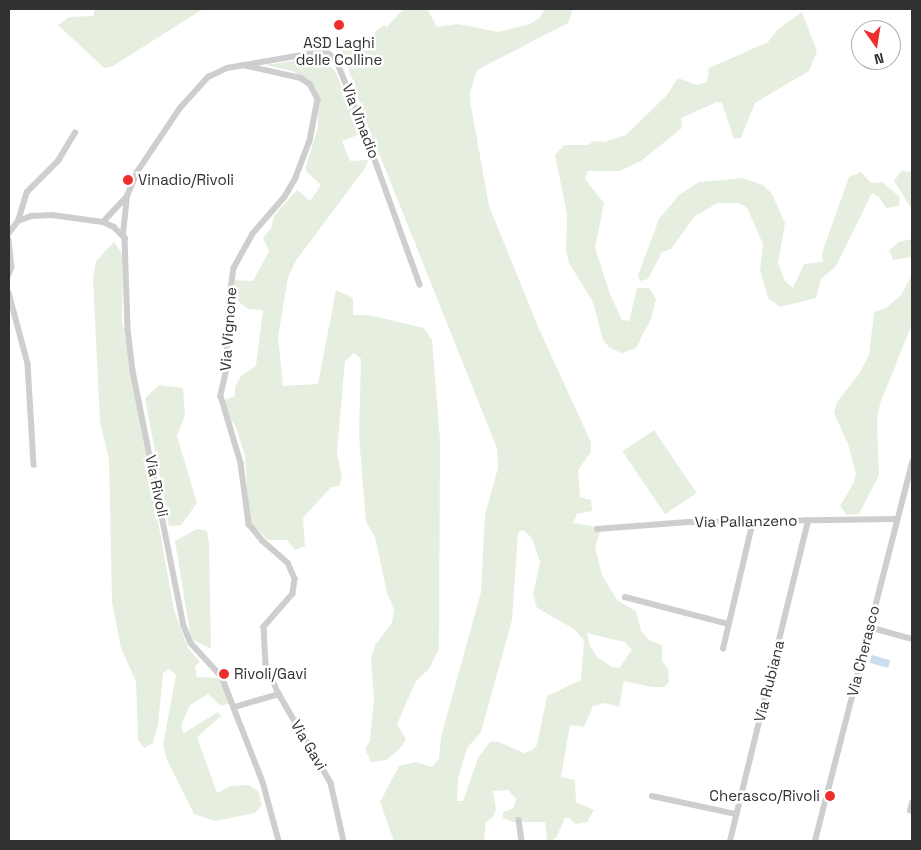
<!DOCTYPE html>
<html>
<head>
<meta charset="utf-8">
<style>
  body { margin:0 }
  #map { position:relative; width:921px; height:850px; overflow:hidden; background:#fff; font-family:"Space Grotesk",sans-serif }
  div>[style] { position:absolute }
  .green>* { inset:0; background:#e6efdf; transform-origin:0 0 }
  .water>* { inset:0; background:#cbdeef; transform-origin:0 0 }
  .street>* { height:5.5px; margin:-2.75px; padding:0 2.75px; transform-origin:2.75px; border-radius:2.75px; background:#cecece }
  .dots>* { width:14px; height:14px; translate:-50% -50%; box-sizing:border-box; border:2px solid #fff; border-radius:50% }
  span { translate:-50% -50%; white-space:nowrap; text-align:center; line-height:1.15; -webkit-text-stroke:5px #fff; paint-order:stroke }
  .poi-label { font-size:15px; color:#313131 }
  .left { translate:0 -50%; text-align:left }
  .right { translate:-100% -50%; text-align:right }
  .street-label { font-size:15px; color:#313131 }
  .frame { position:absolute; inset:0; border:10px solid #313131; pointer-events:none }
  .north { position:absolute; left:851px; top:20px; width:50px; height:50px; box-sizing:border-box; background:#fff; border:1px solid #adadad; border-radius:50%; rotate:167deg; font-size:14px; font-weight:700; line-height:20px; text-align:center; color:#313131 }
  .north::after { content:''; display:block; margin:auto; width:18px; height:22px; background:#ee2e2e; clip-path:polygon(50% 0,100% 100%,50% 72%,0 100%) }
</style>
</head>
<body>
<div id="map">
  <div class="green">
    <div style="clip-path:polygon(95px 9px,203px 9px,113px 66px,104px 68px,58px 25px,69px 17px,93px 16px)"></div>
    <div style="clip-path:polygon(evenodd,403px 9px,427px 9px,437px 27px,458px 24px,498px 32px,530px 24px,539px 18px,545px 9px,573px 9px,568px 23px,477px 70px,470px 92px,471px 106px,489px 206px,539px 329px,591px 442px,591px 452px,578px 470px,580px 497px,591px 500px,592px 511px,577px 514px,573px 523px,592px 526px,600px 532px,595px 547px,602px 575px,617px 600px,636px 611px,641px 631px,649px 640px,662px 645px,662px 661px,668px 669px,669px 682px,665px 687px,652px 687px,624px 681px,619px 707px,605px 703px,593px 706px,584px 727px,570px 725px,561px 777px,575px 780px,576px 802px,594px 810px,587px 822px,575px 824px,570px 818px,565px 818px,556px 838px,551px 841px,547px 840px,545px 822px,512px 822px,503px 818px,503px 812px,514px 808px,516px 799px,508px 790px,493px 791px,496px 810px,493px 817px,486px 822px,484px 841px,394px 841px,380px 802px,399px 766px,416px 762px,432px 767px,439px 759px,441px 737px,481px 592px,485px 515px,498px 468px,497px 448px,368px 126px,341px 47px,345px 41px,374px 36px,375px 32px,384px 25px,387px 27px,403px 9px,523px 530px,532px 538px,540px 562px,533px 595px,537px 608px,574px 629px,584px 640px,581px 680px,547px 696px,537px 745px,532px 750px,524px 753px,497px 741px,490px 742px,478px 758px,463px 801px,457px 801px,458px 779px,467px 748px,481px 732px,512px 620px,518px 533px,523px 530px,403px 9px,587px 633px,624px 642px,632px 650px,619px 668px,612px 667px,597px 657px,590px 646px,587px 633px)"></div>
    <div style="clip-path:polygon(802px 12px,817px 51px,809px 71px,755px 103px,741px 138px,734px 139px,722px 103px,717px 102px,681px 118px,682px 128px,641px 161px,620px 171px,588px 171px,585px 179px,604px 203px,595px 248px,610px 294px,622px 320px,629px 321px,637px 288px,649px 288px,656px 299px,651px 319px,636px 348px,622px 353px,610px 348px,603px 340px,593px 302px,569px 263px,566px 250px,567px 214px,555px 155px,564px 145px,588px 145px,594px 141px,604px 142px,626px 135px,666px 96px,678px 78px,697px 85px,707px 82px,709px 68px,768px 42px,778px 29px)"></div>
    <div style="clip-path:polygon(320px 57px,335px 71px,363px 133px,342px 141px,350px 161px,368px 160px,366px 167px,295px 262px,288px 278px,278px 337px,283px 386px,318px 384px,336px 290px,353px 298px,353px 315px,369px 315px,424px 328px,432px 340px,440px 440px,439px 649px,429px 669px,416px 681px,397px 724px,406px 739px,401px 747px,387px 760px,371px 762px,365px 749px,370px 741px,374px 698px,371px 659px,375px 645px,392px 623px,394px 609px,387px 593px,375px 537px,366px 522px,359px 436px,361px 359px,354px 353px,345px 361px,337px 452px,342px 477px,339px 486px,331px 487px,303px 518px,305px 546px,295px 550px,287px 540px,268px 540px,253px 526px,249px 516px,245px 456px,236px 427px,226px 414px,224px 400px,235px 396px,235px 387px,241px 376px,256px 366px,263px 310px,248px 309px,233px 297px,233px 280px,253px 281px,269px 251px,263px 238px,271px 228px,274px 216px,297px 190px,310px 201px,321px 185px,305px 170px,318px 127px,317px 90px,309px 80px,292px 71px,265px 65px)"></div>
    <div style="clip-path:polygon(901px 171px,912px 172px,912px 218px,911px 208px,894px 181px)"></div>
    <div style="clip-path:polygon(861px 172px,871px 183px,882px 182px,900px 197px,899px 206px,886px 208px,879px 197px,872px 193px,836px 266px,821px 279px,816px 298px,780px 307px,768px 298px,760px 271px,763px 244px,747px 208px,738px 203px,718px 203px,695px 216px,671px 249px,662px 252px,648px 279px,640px 281px,638px 275px,659px 219px,679px 195px,699px 182px,743px 178px,763px 185px,772px 194px,785px 223px,778px 263px,785px 281px,793px 288px,804px 264px,823px 262px,822px 253px,849px 177px)"></div>
    <div style="clip-path:polygon(912px 239px,912px 273px,911px 257px,893px 260px,889px 250px,899px 242px)"></div>
    <div style="clip-path:polygon(114px 242px,123px 255px,122px 321px,174px 610px,188px 648px,200px 662px,195px 666px,197px 677px,218px 678px,230px 703px,221px 706px,208px 694px,190px 705px,181px 726px,184px 733px,218px 712px,221px 716px,197px 737px,217px 793px,231px 786px,248px 785px,258px 791px,262px 805px,255px 813px,216px 821px,194px 814px,167px 760px,163px 745px,176px 675px,169px 669px,163px 673px,158px 725px,153px 743px,144px 748px,138px 740px,136px 682px,121px 648px,112px 602px,109px 459px,100px 422px,93px 278px,96px 261px)"></div>
    <div style="clip-path:polygon(912px 275px,912px 324px,880px 404px,877px 420px,879px 475px,859px 514px,847px 515px,840px 506px,854px 482px,856px 474px,848px 444px,834px 413px,837px 402px,859px 374px,869px 355px,874px 312px,886px 308px,901px 295px)"></div>
    <div style="clip-path:polygon(159px 385px,183px 388px,185px 415px,177px 436px,197px 503px,181px 525px,169px 526px,145px 398px)"></div>
    <div style="left:654px;top:430px;width:76px;height:38px;rotate:56deg"></div>
    <div style="clip-path:polygon(197px 529px,207px 531px,209px 543px,211px 649px,191px 639px,175px 541px)"></div>
  </div>
  <div class="water">
    <div style="left:872px;top:655px;width:19px;height:8px;rotate:16deg"></div>
  </div>
  <div class="street">
    <div style="left:243px;top:65px;width:59px;rotate:12.6deg"></div>
    <div style="left:301px;top:78px;width:11px;rotate:34deg"></div>
    <div style="left:310px;top:84px;width:17px;rotate:62deg"></div>
    <div style="left:318px;top:99px;width:43px;rotate:100.8deg"></div>
    <div style="left:310px;top:141px;width:40px;rotate:111deg"></div>
    <div style="left:296px;top:178px;width:22px;rotate:120deg"></div>
    <div style="left:285px;top:197px;width:49px;rotate:130.9deg"></div>
    <div style="left:253px;top:234px;width:39px;rotate:119deg"></div>
    <div style="left:234px;top:268px;width:36px;rotate:98deg"></div>
    <div style="left:229px;top:304px;width:65px;rotate:91.8deg"></div>
    <div style="left:227px;top:369px;width:28px;rotate:103deg"></div>
    <div style="left:221px;top:396px;width:70px;rotate:73.4deg"></div>
    <div style="left:241px;top:463px;width:62px;rotate:82.5deg"></div>
    <div style="left:249px;top:524px;width:22px;rotate:51deg"></div>
    <div style="left:263px;top:541px;width:33px;rotate:41deg"></div>
    <div style="left:288px;top:563px;width:17px;rotate:66deg"></div>
    <div style="left:295px;top:579px;width:15px;rotate:98deg"></div>
    <div style="left:293px;top:594px;width:44px;rotate:131.3deg"></div>
    <div style="left:264px;top:627px;width:37px;rotate:87deg"></div>
    <div style="left:266px;top:664px;width:33px;rotate:67deg"></div>
    <div style="left:18px;top:221px;width:30px;rotate:-73deg"></div>
    <div style="left:27px;top:192px;width:44px;rotate:-45deg"></div>
    <div style="left:58px;top:161px;width:33px;rotate:-59deg"></div>
    <div style="left:103px;top:222px;width:35px;rotate:-47deg"></div>
    <div style="left:9px;top:233px;width:15px;rotate:-53deg"></div>
    <div style="left:18px;top:221px;width:15px;rotate:-20deg"></div>
    <div style="left:32px;top:216px;width:20px;rotate:-3deg"></div>
    <div style="left:52px;top:215px;width:51px;rotate:7.8deg"></div>
    <div style="left:103px;top:222px;width:12px;rotate:24deg"></div>
    <div style="left:114px;top:227px;width:16px;rotate:45deg"></div>
    <div style="left:125px;top:238px;width:92px;rotate:88.1deg"></div>
    <div style="left:128px;top:330px;width:41px;rotate:83deg"></div>
    <div style="left:133px;top:371px;width:260px;rotate:78.7deg"></div>
    <div style="left:184px;top:626px;width:18px;rotate:68deg"></div>
    <div style="left:191px;top:643px;width:46px;rotate:47.6deg"></div>
    <div style="left:222px;top:677px;width:113px;rotate:68.7deg"></div>
    <div style="left:263px;top:782px;width:61px;rotate:74.8deg"></div>
    <div style="left:123px;top:234px;width:38px;rotate:-84deg"></div>
    <div style="left:127px;top:196px;width:26px;rotate:-67deg"></div>
    <div style="left:137px;top:172px;width:77px;rotate:-56.1deg"></div>
    <div style="left:180px;top:108px;width:42px;rotate:-47.9deg"></div>
    <div style="left:208px;top:77px;width:21px;rotate:-25deg"></div>
    <div style="left:227px;top:68px;width:99px;rotate:-9.8deg"></div>
    <div style="left:325px;top:51px;width:14px;rotate:36deg"></div>
    <div style="left:336px;top:59px;width:64px;rotate:67.9deg"></div>
    <div style="left:360px;top:118px;width:177px;rotate:70.2deg"></div>
    <div style="left:9px;top:240px;width:27px;rotate:84deg"></div>
    <div style="left:12px;top:267px;width:9px;rotate:111deg"></div>
    <div style="left:9px;top:293px;width:73px;rotate:75deg"></div>
    <div style="left:28px;top:364px;width:101px;rotate:86.6deg"></div>
    <div style="left:597px;top:529px;width:91px;rotate:-4.4deg"></div>
    <div style="left:688px;top:522px;width:207px;rotate:-0.8deg"></div>
    <div style="left:625px;top:597px;width:107px;rotate:14.6deg"></div>
    <div style="left:869px;top:627px;width:45px;rotate:15.6deg"></div>
    <div style="left:723px;top:649px;width:131px;rotate:-76.8deg"></div>
    <div style="left:235px;top:707px;width:46px;rotate:-16.5deg"></div>
    <div style="left:279px;top:694px;width:103px;rotate:59.7deg"></div>
    <div style="left:331px;top:783px;width:59px;rotate:77.4deg"></div>
    <div style="left:652px;top:796px;width:86px;rotate:12.1deg"></div>
    <div style="left:910px;top:811px;width:8px;rotate:-76deg"></div>
    <div style="left:519px;top:820px;width:21px;rotate:82deg"></div>
    <div style="left:730px;top:841px;width:330px;rotate:-76.3deg"></div>
    <div style="left:815px;top:841px;width:391px;rotate:-75.6deg"></div>
  </div>
  <div class="dots">
    <div style="left:339px;top:25px;background:#ee2e2e"></div>
    <div style="left:128px;top:180px;background:#ee2e2e"></div>
    <div style="left:224px;top:674px;background:#ee2e2e"></div>
    <div style="left:830px;top:796px;background:#ee2e2e"></div>
  </div>
  <div class="poi-label">
    <span style="left:339px;top:51px">ASD Laghi<br>delle Colline</span>
    <span class="left" style="left:138px;top:180px">Vinadio/Rivoli</span>
    <span class="left" style="left:234px;top:674px">Rivoli/Gavi</span>
    <span class="right" style="left:820px;top:796px">Cherasco/Rivoli</span>
  </div>
  <div class="street-label">
    <span style="left:361px;top:121px;rotate:69deg">Via Vinadio</span>
    <span style="left:228px;top:329px;rotate:-86deg">Via Vignone</span>
    <span style="left:157px;top:486px;rotate:78deg">Via Rivoli</span>
    <span style="left:746px;top:521px;rotate:-1deg">Via Pallanzeno</span>
    <span style="left:863px;top:651px;rotate:-76deg">Via Cherasco</span>
    <span style="left:769px;top:681px;rotate:-76deg">Via Rubiana</span>
    <span style="left:309px;top:745px;rotate:59deg">Via Gavi</span>
  </div>
  <div class="frame"></div>
  <div class="north">N</div>
</div>
</body>
</html>
